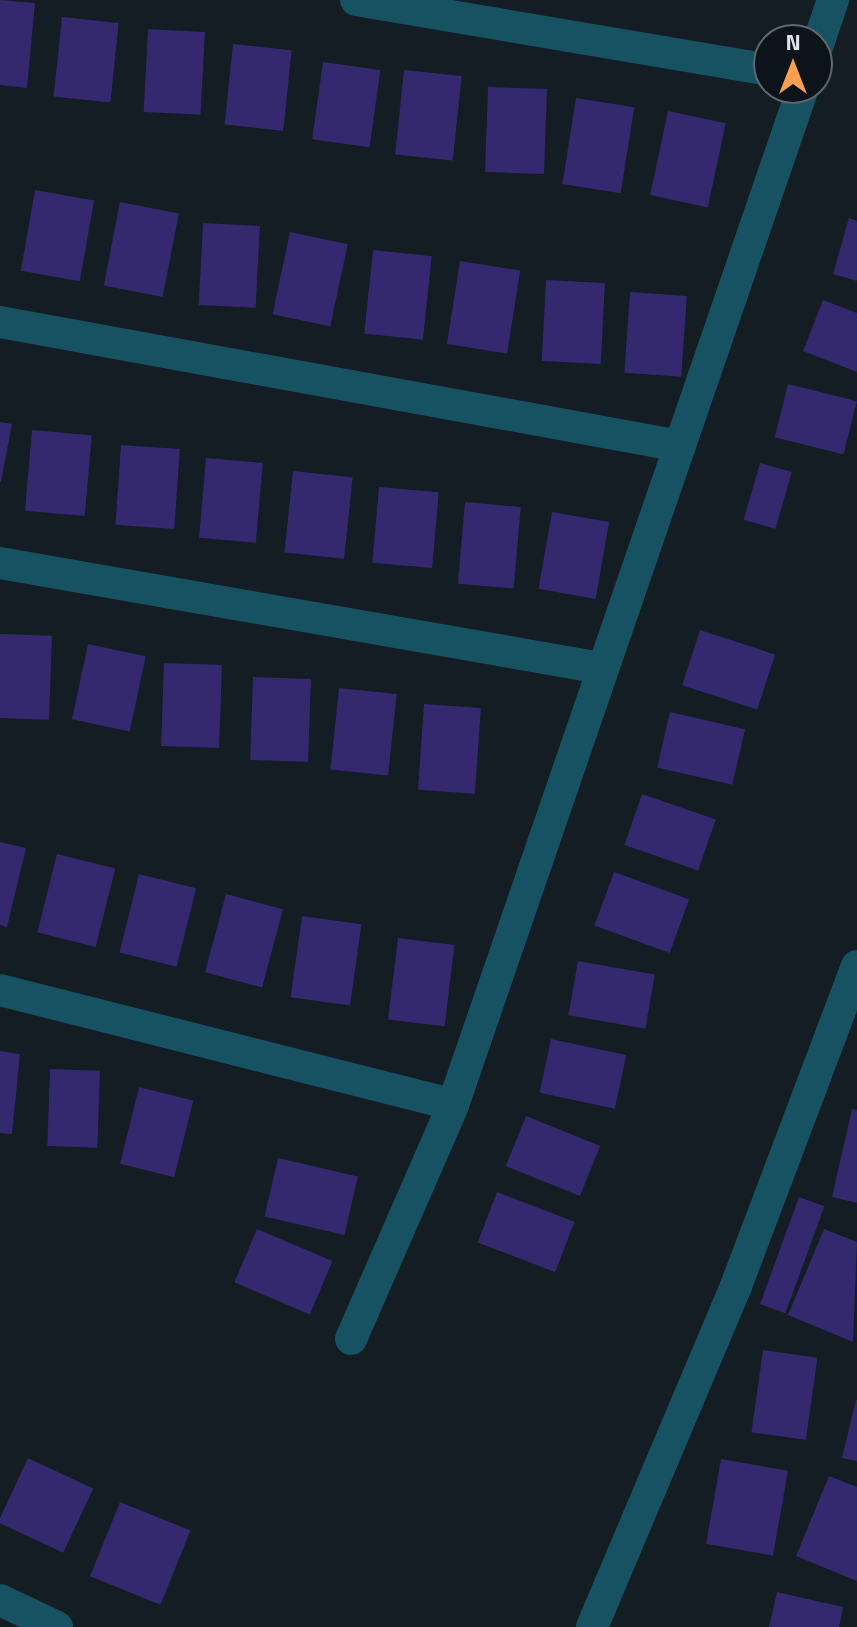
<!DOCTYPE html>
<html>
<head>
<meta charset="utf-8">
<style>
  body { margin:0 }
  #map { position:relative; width:857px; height:1627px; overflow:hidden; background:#141c24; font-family:"Titillium Web",sans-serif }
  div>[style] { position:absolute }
  .building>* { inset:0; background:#34286f; transform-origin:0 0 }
  .minor>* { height:32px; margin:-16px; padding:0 16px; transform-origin:16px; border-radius:16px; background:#165261 }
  span { translate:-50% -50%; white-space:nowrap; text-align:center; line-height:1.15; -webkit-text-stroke:7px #0c131b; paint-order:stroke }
  .north { position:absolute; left:753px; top:24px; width:80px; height:80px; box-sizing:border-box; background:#0c131b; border:2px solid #60666d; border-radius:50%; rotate:0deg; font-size:22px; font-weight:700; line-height:32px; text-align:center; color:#dee3e9 }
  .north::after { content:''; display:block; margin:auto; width:28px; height:36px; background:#f99f4e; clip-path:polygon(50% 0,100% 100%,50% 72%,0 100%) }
</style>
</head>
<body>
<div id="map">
  <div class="building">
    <div style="clip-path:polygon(0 0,35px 3px,27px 88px,0 85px)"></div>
    <div style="left:62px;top:17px;width:57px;height:80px;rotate:6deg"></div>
    <div style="left:148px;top:29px;width:57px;height:83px;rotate:3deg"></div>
    <div style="left:233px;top:44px;width:59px;height:81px;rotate:6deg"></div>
    <div style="left:323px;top:62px;width:58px;height:78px;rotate:8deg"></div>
    <div style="left:404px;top:70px;width:58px;height:85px;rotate:6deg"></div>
    <div style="left:488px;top:87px;width:59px;height:85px;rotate:2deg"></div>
    <div style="left:576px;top:98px;width:59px;height:87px;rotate:9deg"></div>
    <div style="left:668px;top:111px;width:59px;height:86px;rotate:12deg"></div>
    <div style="left:35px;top:190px;width:60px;height:82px;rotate:10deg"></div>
    <div style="left:120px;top:202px;width:60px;height:85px;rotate:11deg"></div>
    <div style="clip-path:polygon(849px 218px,857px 221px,857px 281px,833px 274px)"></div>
    <div style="left:203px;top:223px;width:57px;height:82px;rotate:3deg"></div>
    <div style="left:290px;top:232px;width:59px;height:84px;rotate:12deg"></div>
    <div style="left:373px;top:250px;width:59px;height:84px;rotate:6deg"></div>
    <div style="left:460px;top:261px;width:61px;height:84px;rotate:9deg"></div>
    <div style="left:546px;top:280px;width:59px;height:81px;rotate:3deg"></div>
    <div style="left:630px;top:292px;width:57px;height:81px;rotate:4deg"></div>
    <div style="clip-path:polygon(823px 300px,857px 313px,857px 372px,803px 351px)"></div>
    <div style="left:788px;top:384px;width:71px;height:55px;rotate:14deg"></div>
    <div style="clip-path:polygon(0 422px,12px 424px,1px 482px,0 482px)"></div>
    <div style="left:32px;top:430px;width:60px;height:81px;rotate:5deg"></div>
    <div style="left:121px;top:445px;width:59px;height:80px;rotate:4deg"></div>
    <div style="left:206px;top:458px;width:57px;height:80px;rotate:5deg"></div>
    <div style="left:760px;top:463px;width:33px;height:59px;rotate:16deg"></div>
    <div style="left:293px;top:471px;width:60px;height:82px;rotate:6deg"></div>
    <div style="left:379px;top:487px;width:60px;height:76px;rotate:5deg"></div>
    <div style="left:465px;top:502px;width:56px;height:82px;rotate:5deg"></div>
    <div style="left:552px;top:512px;width:58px;height:78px;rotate:10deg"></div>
    <div style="left:700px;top:630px;width:79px;height:58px;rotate:18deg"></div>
    <div style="left:0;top:634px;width:52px;height:84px;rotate:2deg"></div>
    <div style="left:88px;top:644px;width:59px;height:77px;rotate:12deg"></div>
    <div style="left:164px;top:663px;width:58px;height:83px;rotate:2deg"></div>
    <div style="left:253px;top:677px;width:58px;height:83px;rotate:2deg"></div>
    <div style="left:339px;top:688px;width:58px;height:82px;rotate:6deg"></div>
    <div style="left:424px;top:704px;width:57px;height:86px;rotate:4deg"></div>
    <div style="left:670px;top:712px;width:77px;height:57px;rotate:13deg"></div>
    <div style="left:642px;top:794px;width:78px;height:54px;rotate:19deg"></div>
    <div style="clip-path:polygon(0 842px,26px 848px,7px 927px,0 925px)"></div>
    <div style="left:57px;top:854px;width:60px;height:81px;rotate:14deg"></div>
    <div style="left:614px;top:872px;width:80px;height:57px;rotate:20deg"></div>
    <div style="left:139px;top:874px;width:59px;height:81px;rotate:14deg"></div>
    <div style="left:226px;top:894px;width:59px;height:81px;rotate:15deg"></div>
    <div style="left:302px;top:916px;width:60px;height:82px;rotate:8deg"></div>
    <div style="left:398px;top:938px;width:57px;height:82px;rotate:7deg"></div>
    <div style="left:578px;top:961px;width:78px;height:55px;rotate:10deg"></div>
    <div style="left:551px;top:1039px;width:77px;height:55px;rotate:12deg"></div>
    <div style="clip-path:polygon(0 1051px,20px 1054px,12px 1134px,0 1133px)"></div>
    <div style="left:50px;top:1069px;width:50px;height:77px;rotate:2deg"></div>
    <div style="left:139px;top:1087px;width:56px;height:79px;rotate:14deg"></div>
    <div style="clip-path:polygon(852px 1109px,857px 1110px,857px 1203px,832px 1197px)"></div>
    <div style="left:526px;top:1116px;width:80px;height:54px;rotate:22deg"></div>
    <div style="left:278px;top:1158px;width:82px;height:60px;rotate:13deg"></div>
    <div style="left:497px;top:1192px;width:83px;height:54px;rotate:21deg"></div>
    <div style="left:799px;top:1197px;width:27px;height:114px;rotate:20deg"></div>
    <div style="left:257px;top:1229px;width:82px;height:58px;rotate:23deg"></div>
    <div style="clip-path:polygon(824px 1229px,857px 1242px,853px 1342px,788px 1315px)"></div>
    <div style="left:763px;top:1350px;width:55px;height:83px;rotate:8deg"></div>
    <div style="clip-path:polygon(856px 1400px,857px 1400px,857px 1461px,842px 1458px)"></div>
    <div style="left:28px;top:1458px;width:72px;height:71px;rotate:25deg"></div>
    <div style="left:721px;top:1459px;width:68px;height:86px;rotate:10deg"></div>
    <div style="clip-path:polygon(829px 1476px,857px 1487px,857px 1581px,796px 1556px)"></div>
    <div style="left:120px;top:1502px;width:76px;height:80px;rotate:22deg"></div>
    <div style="clip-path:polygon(777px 1592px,843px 1607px,839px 1627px,769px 1627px)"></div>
  </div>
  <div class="minor">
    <div style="left:356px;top:0;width:419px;rotate:9.6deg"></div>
    <div style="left:817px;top:47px;width:50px;rotate:-71.2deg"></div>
    <div style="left:0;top:322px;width:691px;rotate:10.33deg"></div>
    <div style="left:0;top:563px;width:610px;rotate:9.91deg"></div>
    <div style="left:0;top:990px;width:467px;rotate:14.2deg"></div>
    <div style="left:351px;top:1339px;width:255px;rotate:-66.4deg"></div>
    <div style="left:453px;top:1105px;width:1076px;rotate:-71.01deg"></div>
    <div style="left:0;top:1600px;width:63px;rotate:25.3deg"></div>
    <div style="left:592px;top:1627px;width:370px;rotate:-67.1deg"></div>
    <div style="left:736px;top:1286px;width:342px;rotate:-69.3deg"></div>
  </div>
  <div class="north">N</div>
</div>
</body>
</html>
